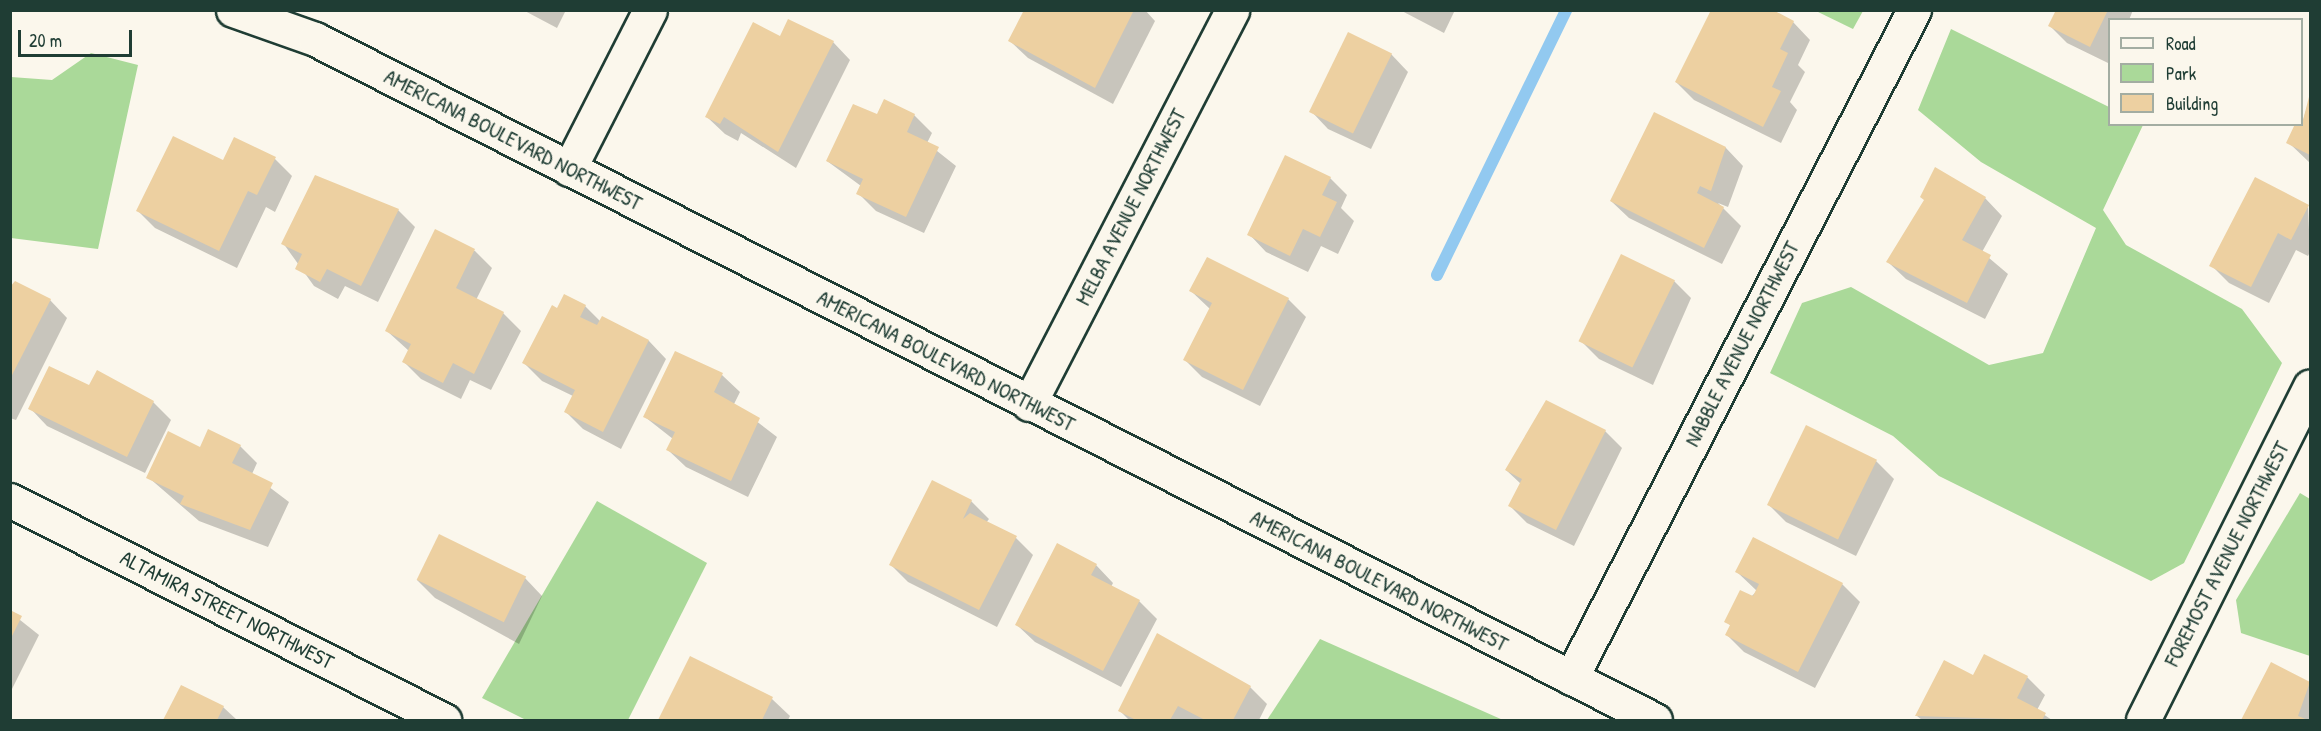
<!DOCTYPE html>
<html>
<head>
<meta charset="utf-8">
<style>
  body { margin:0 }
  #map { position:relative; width:2321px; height:731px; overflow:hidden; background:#fbf7ec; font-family:"Patrick Hand",sans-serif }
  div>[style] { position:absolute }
  .green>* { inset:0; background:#aad999 }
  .shadow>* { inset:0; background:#0003 }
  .stream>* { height:12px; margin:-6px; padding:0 6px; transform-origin:6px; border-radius:6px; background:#92c9f0 }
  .building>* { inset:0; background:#edd0a1; transform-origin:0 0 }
  .roads { filter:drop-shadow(2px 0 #1f3d34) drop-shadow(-2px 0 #1f3d34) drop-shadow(0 2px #1f3d34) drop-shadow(0 -2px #1f3d34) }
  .minor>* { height:33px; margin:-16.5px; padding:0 16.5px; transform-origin:16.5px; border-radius:16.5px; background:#fbf7ec }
  .tertiary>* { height:33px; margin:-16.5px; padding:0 16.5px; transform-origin:16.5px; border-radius:16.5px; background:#fbf7ec }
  span { translate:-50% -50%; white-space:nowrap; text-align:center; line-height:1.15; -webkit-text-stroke:5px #fbf7ec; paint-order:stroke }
  .street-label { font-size:21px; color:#1f3d34 }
  .frame { position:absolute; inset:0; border:12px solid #1f3d34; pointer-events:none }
  .legend { position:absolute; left:2108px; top:18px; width:195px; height:108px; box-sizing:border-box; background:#fbf7ec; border:2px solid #a3ada2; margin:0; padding:8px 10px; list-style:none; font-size:18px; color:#1f3d34 }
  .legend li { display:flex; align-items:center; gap:12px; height:30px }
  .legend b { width:30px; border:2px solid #a3ada2 }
  .scale { position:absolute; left:18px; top:30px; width:114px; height:27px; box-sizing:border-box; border:3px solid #1f3d34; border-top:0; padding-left:8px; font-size:18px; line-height:21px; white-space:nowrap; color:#1f3d34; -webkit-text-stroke:4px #fbf7ec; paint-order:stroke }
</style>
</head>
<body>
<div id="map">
  <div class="green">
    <div style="clip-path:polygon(1816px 11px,1863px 11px,1853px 29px)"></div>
    <div style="clip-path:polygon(1951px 29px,2109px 107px,2110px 124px,2143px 125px,2103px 210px,2126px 245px,2242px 309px,2282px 363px,2184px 563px,2151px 581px,1939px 476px,1893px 436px,1770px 373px,1802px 303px,1851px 287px,1989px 365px,2043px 353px,2096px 228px,1981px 162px,1918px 110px)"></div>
    <div style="clip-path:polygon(91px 53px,138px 65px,98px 249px,11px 238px,11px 77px,52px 80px)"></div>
    <div style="clip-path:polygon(2300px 493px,2310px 499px,2310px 656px,2241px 633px,2236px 600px)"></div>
    <div style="clip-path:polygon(597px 501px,707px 563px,628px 720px,526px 720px,482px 698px)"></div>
    <div style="clip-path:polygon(1320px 639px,1503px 720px,1267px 720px)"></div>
  </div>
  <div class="shadow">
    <div style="clip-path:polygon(523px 10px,566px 10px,557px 28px)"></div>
    <div style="clip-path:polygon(1025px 10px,1145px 10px,1155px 21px,1113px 104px,1028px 58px,1010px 41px)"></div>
    <div style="clip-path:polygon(1400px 10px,1455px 10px,1444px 33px)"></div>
    <div style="clip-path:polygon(2058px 10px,2133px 10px,2129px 20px,2110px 20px,2108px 63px,2067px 43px,2050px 26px)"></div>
    <div style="clip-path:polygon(1793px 22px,1810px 40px,1798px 65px,1805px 72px,1790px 102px,1797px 110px,1781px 143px,1694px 100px,1676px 82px)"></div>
    <div style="clip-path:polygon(780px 38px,833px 42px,850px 60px,796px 168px,741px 133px,738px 141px,725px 134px,707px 117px)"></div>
    <div style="clip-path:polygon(1391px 54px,1408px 72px,1371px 149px,1328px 129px,1311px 111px)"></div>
    <div style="clip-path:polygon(2310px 97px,2310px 163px,2288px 142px,2302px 124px)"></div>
    <div style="clip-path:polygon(1655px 114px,1726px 148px,1743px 166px,1728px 207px,1718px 203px,1741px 226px,1722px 264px,1629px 218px,1611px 201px)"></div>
    <div style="clip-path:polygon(914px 115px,932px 133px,927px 143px,956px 166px,924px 233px,876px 211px,858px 193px,861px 186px,827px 161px)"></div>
    <div style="clip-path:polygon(275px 159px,292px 176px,275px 212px,266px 207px,237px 268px,155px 228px,138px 211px,224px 162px)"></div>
    <div style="clip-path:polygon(1330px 178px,1347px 195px,1341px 208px,1354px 221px,1338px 254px,1321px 246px,1308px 272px,1266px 252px,1249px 234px)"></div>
    <div style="clip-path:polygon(1985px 198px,2002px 216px,1982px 252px,2008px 274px,1985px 319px,1906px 279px,1888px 262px)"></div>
    <div style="clip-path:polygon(2308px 207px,2310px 252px,2308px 256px,2296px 250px,2269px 303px,2229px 283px,2211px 265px)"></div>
    <div style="clip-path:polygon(398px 210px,415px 227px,378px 302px,345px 286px,338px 299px,314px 286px,283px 243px)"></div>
    <div style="clip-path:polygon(435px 231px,475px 251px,492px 268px,476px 300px,503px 313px,521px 331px,491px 390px,470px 380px,461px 399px,421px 379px,404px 362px,409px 351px,387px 331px)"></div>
    <div style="clip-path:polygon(1674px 281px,1691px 298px,1653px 385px,1599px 359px,1581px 341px)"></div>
    <div style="clip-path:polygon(10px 289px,50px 300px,67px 318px,16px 420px,10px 418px)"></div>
    <div style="clip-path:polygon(1191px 291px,1288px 299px,1306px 317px,1260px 406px,1202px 377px,1185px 360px,1210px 309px)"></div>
    <div style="clip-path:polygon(585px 306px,600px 321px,649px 341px,666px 359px,621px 449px,583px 429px,566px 412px,573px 396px,542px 381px,524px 363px)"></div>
    <div style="clip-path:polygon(676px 353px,722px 375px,740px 392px,734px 404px,777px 437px,748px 497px,686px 467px,668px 450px,673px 439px,645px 417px)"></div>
    <div style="clip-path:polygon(90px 387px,153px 402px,171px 420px,145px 473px,47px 426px,30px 408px)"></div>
    <div style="clip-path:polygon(1807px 427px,1876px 461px,1894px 479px,1856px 556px,1786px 522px,1769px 505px)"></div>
    <div style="clip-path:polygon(1605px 431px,1622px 448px,1574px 546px,1527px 523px,1510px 506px,1521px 484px,1506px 470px)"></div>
    <div style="clip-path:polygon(240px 446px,257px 463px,252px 474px,289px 502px,268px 547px,199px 521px,148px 477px,201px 449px)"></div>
    <div style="clip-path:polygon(971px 501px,989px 519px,986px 523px,1016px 538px,1033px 555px,997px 627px,908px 582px,891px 565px)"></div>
    <div style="clip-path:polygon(1096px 565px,1113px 583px,1111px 587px,1139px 601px,1157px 619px,1121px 687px,1035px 642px,1017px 625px)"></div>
    <div style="clip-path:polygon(1737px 572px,1842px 584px,1860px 602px,1815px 688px,1744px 652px,1727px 635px,1731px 626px,1726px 621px,1757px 591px)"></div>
    <div style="clip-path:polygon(525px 578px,542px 596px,519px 644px,435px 598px,417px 580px)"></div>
    <div style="clip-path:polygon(10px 612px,39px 635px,10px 693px)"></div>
    <div style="clip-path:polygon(691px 658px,772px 699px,790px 716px,788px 720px,659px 720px)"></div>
    <div style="clip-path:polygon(1944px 662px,1974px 677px,2027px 677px,2045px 695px,2037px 710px,2052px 720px,1922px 720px,1917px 716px)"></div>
    <div style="clip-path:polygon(2272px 664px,2310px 684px,2310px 720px,2242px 720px)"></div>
    <div style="clip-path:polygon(182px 686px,223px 707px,237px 720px,165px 720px)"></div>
    <div style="clip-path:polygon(1250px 687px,1267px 704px,1259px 720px,1129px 720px,1120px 711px)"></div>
  </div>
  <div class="stream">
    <div style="left:1437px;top:275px;width:295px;rotate:-64deg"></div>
  </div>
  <div class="building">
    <div style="clip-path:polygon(1024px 10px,1134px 10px,1095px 88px,1008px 41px)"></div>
    <div style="clip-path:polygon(1711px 10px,1773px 10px,1794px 21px,1780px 49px,1788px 53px,1772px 87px,1781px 91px,1763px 127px,1675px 82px)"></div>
    <div style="clip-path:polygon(2056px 10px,2108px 10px,2090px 47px,2048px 26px)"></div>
    <div style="clip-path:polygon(788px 19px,834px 41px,778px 152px,724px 117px,720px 124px,705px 117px,753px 22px,780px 36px)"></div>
    <div style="left:1348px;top:32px;width:49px;height:89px;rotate:26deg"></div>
    <div style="clip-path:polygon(2310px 93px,2310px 155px,2286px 143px,2295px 124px,2302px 124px)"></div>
    <div style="clip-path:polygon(884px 99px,915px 114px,907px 132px,939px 147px,906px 217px,856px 194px,863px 179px,826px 161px,853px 104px,877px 114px)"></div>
    <div style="clip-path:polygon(1654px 112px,1726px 147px,1711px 191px,1700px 186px,1697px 193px,1724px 207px,1704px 248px,1610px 201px)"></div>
    <div style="clip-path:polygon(173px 136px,223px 160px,234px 137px,276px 157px,257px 195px,248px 191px,219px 251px,136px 211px)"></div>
    <div style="clip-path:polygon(1285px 155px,1331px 177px,1322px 195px,1337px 202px,1320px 237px,1303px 229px,1290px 256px,1247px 235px)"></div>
    <div style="clip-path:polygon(1935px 167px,1986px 197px,1962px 240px,1991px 255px,1967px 303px,1886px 262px,1924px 200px,1920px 197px)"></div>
    <div style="clip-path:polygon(315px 175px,399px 209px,361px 286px,327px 269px,320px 282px,295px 269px,302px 254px,281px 244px)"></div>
    <div style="clip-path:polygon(2255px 177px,2309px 205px,2291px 240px,2278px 233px,2251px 287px,2209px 266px)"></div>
    <div style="clip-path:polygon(435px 229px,475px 249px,456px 288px,504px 312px,474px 374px,453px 363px,443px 383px,402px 362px,411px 344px,385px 331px)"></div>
    <div style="left:1621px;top:254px;width:60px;height:97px;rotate:26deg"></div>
    <div style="clip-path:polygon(1207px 257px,1289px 298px,1243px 390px,1183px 360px,1212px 303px,1189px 291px)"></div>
    <div style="clip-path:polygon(15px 281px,51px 299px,10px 379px,10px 287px)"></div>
    <div style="clip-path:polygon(564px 294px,586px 305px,580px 317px,597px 325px,602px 316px,649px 340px,603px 432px,564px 412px,575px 390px,522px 363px,552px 305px,557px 308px)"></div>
    <div style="clip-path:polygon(675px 351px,723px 373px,714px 392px,760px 418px,731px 481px,666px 450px,675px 432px,643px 417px)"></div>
    <div style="clip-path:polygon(49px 366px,89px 385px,97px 370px,154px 401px,127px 457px,28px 409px)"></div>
    <div style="clip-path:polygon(1546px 400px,1606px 430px,1556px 530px,1508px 506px,1522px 479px,1505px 470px)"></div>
    <div style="left:1806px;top:425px;width:79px;height:89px;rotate:26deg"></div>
    <div style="clip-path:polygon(208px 429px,241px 445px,232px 463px,273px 483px,250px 530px,180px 504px,184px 496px,146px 478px,168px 431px,200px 447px)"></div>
    <div style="clip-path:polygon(932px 480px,972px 500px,963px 519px,970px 513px,1017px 536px,979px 610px,889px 565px)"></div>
    <div style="left:439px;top:534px;width:97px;height:51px;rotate:26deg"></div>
    <div style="clip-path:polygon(1753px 537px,1843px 583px,1798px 672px,1725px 635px,1730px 625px,1724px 622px,1740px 590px,1753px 596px,1759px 584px,1735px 572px)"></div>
    <div style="clip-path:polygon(1057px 543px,1097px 564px,1091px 575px,1140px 600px,1103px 671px,1015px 625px)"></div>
    <div style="clip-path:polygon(10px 610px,22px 616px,10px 640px)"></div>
    <div style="clip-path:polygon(1157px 633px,1251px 686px,1233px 720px,1205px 720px,1178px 706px,1170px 720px,1136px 720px,1118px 711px)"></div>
    <div style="clip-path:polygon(1984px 654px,2028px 676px,2017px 698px,2046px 713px,2042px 720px,1915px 716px,1944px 660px,1973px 675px)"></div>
    <div style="clip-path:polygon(690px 656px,773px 697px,762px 720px,658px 720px)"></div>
    <div style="clip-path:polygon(2271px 662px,2310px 682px,2298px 716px,2308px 720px,2241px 720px)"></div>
    <div style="clip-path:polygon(181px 685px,224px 706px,217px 720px,163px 720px)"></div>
  </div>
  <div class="roads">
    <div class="minor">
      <div style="left:569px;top:169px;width:178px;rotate:-63deg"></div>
      <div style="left:1029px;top:404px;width:443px;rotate:-62.7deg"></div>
      <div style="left:10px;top:500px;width:487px;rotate:26.9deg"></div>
      <div style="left:1571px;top:678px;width:751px;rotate:-62.82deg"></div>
      <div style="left:2143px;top:720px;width:373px;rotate:-63.4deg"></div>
    </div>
    <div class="tertiary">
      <div style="left:233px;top:10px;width:87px;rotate:19.5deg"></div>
      <div style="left:315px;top:39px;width:1503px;rotate:26.94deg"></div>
    </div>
  </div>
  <div class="street-label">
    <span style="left:513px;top:140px;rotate:27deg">AMERICANA BOULEVARD NORTHWEST</span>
    <span style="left:1131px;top:207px;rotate:-63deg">MELBA AVENUE NORTHWEST</span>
    <span style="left:1742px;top:344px;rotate:-63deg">NABBLE AVENUE NORTHWEST</span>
    <span style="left:946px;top:361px;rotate:27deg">AMERICANA BOULEVARD NORTHWEST</span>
    <span style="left:2227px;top:554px;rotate:-63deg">FOREMOST AVENUE NORTHWEST</span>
    <span style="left:1379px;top:581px;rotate:27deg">AMERICANA BOULEVARD NORTHWEST</span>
    <span style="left:227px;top:610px;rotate:27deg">ALTAMIRA STREET NORTHWEST</span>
  </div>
  <div class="frame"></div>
  <ul class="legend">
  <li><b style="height:8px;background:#fbf7ec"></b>Road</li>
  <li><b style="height:16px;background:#aad999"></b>Park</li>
  <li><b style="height:16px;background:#edd0a1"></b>Building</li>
  </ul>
  <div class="scale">20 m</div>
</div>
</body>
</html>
